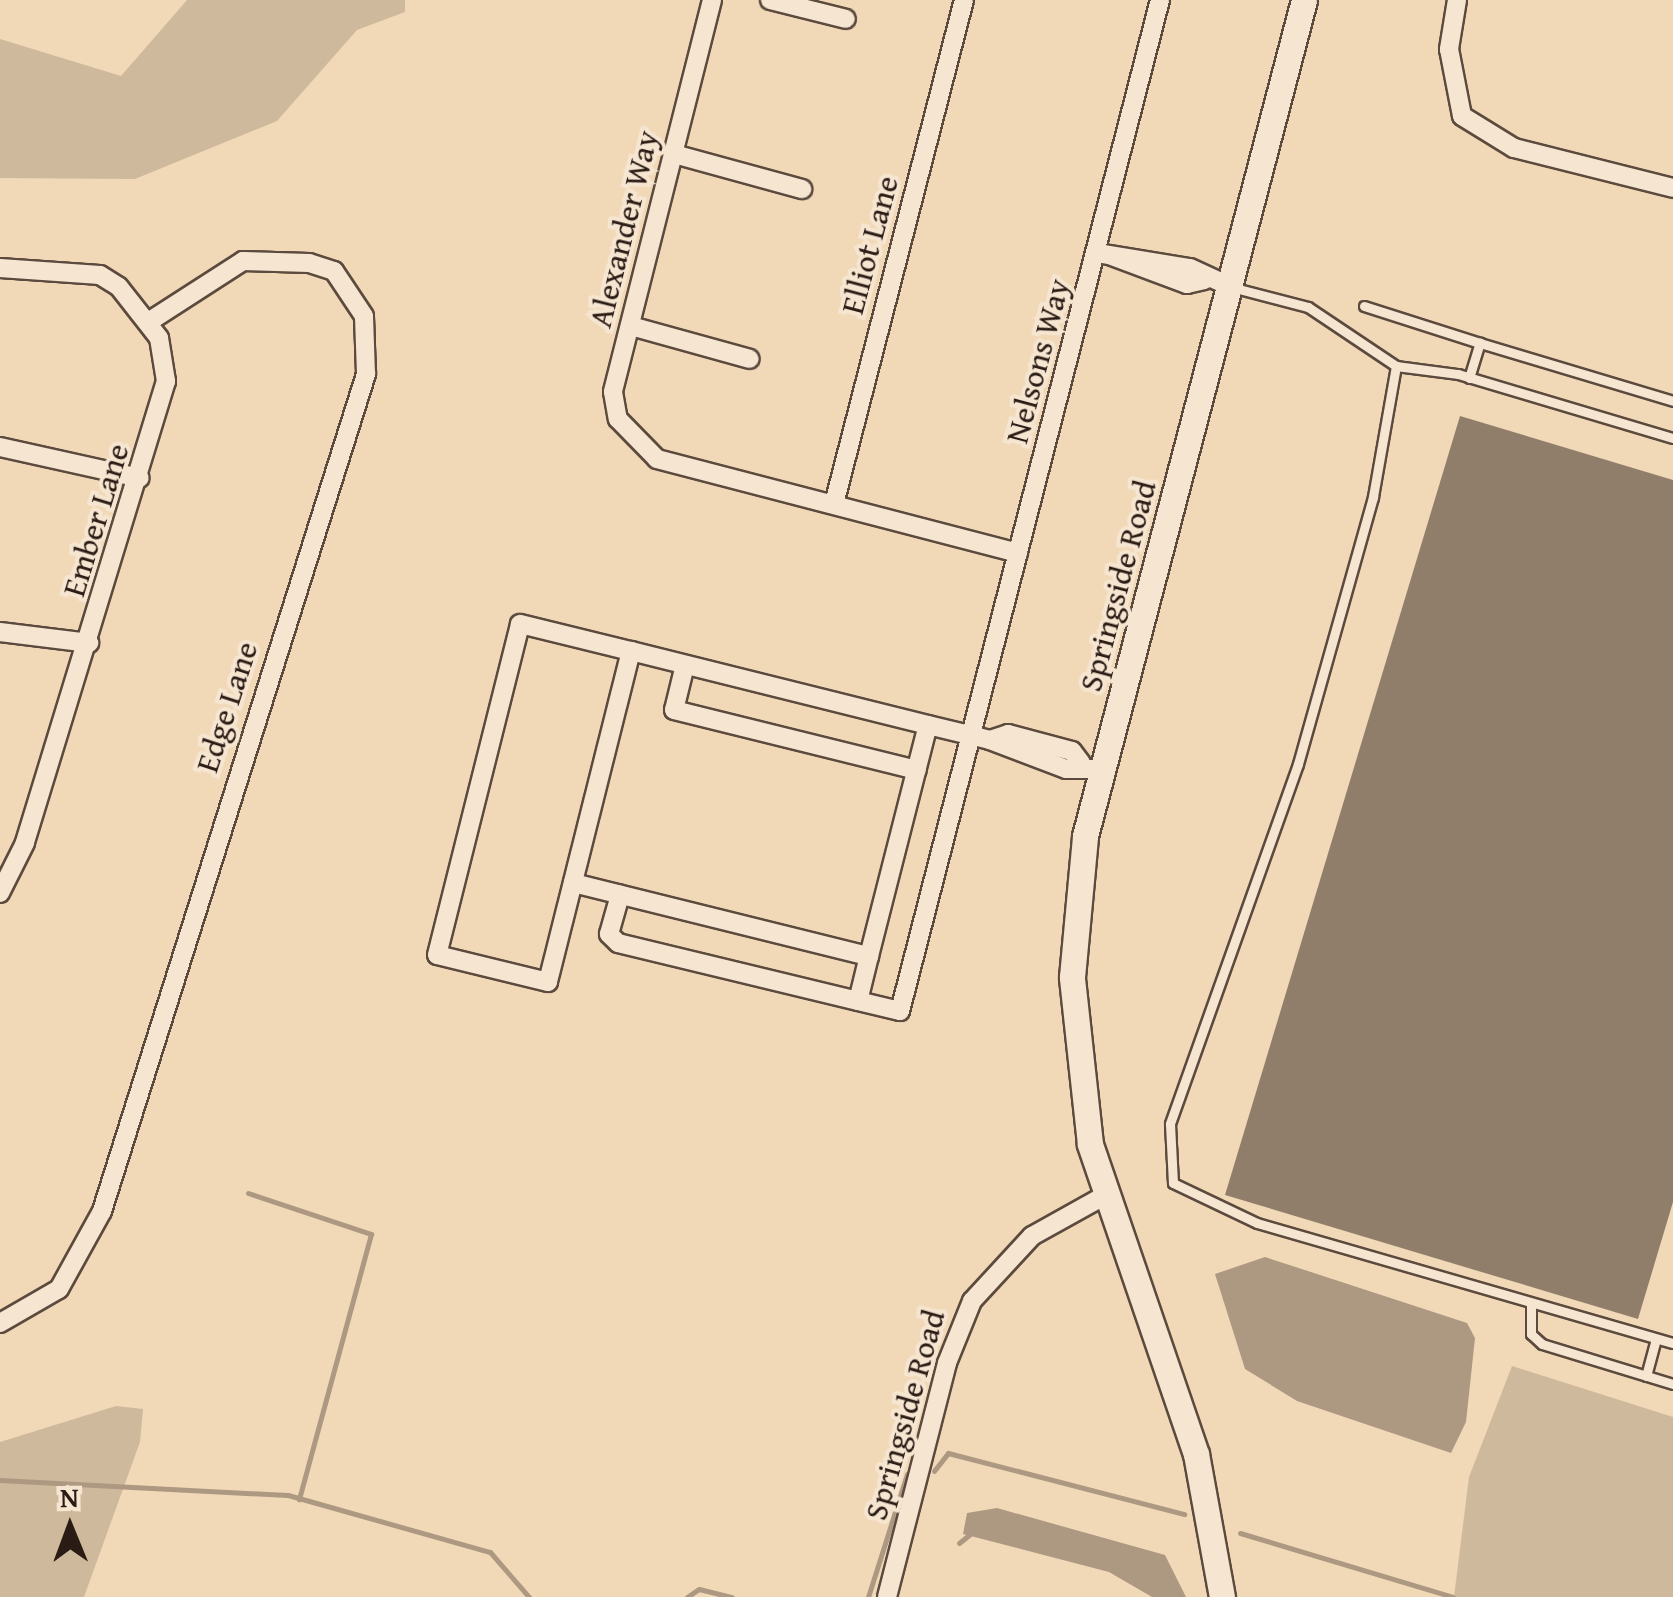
<!DOCTYPE html>
<html>
<head>
<meta charset="utf-8">
<style>
  body { margin:0 }
  #map { position:relative; width:1673px; height:1597px; overflow:hidden; background:#f1d9b8; font-family:"Gentium Book Plus",serif }
  div>[style] { position:absolute }
  .green>* { inset:0; background:#cfb99c }
  .water>* { inset:0; background:#ad9881 }
  .stream>* { height:5px; margin:-2.5px; padding:0 2.5px; transform-origin:2.5px; border-radius:2.5px; background:#ad9881 }
  .building>* { inset:0; background:#917e6a }
  .roads { filter:drop-shadow(2px 0 #5c4a3e) drop-shadow(-2px 0 #5c4a3e) drop-shadow(0 2px #5c4a3e) drop-shadow(0 -2px #5c4a3e) }
  .lane>* { height:9px; margin:-4.5px; padding:0 4.5px; transform-origin:4.5px; border-radius:4.5px; background:#f6e6d1 }
  .street>* { height:18px; margin:-9px; padding:0 9px; transform-origin:9px; border-radius:9px; background:#f6e6d1 }
  .secondary>* { height:25px; margin:-12.5px; padding:0 12.5px; transform-origin:12.5px; border-radius:12.5px; background:#f6e6d1 }
  span { translate:-50% -50%; white-space:nowrap; text-align:center; line-height:1.15; -webkit-text-stroke:8px #f6e6d1; paint-order:stroke }
  .street-label { font-size:32px; color:#2a1b15 }
  .north { position:absolute; left:20px; top:1477px; width:100px; height:100px; -webkit-text-stroke:8px #f6e6d1; paint-order:stroke; rotate:359deg; font-size:28px; font-weight:700; line-height:40px; text-align:center; color:#2a1b15 }
  .north::after { content:''; display:block; margin:auto; width:35px; height:45px; background:#2a1b15; clip-path:polygon(50% 0,100% 100%,50% 72%,0 100%) }
</style>
</head>
<body>
<div id="map">
  <div class="green">
    <div style="clip-path:polygon(187px 0,405px 0,405px 12px,357px 30px,277px 121px,135px 179px,0 178px,0 39px,121px 76px)"></div>
    <div style="clip-path:polygon(1512px 1366px,1673px 1417px,1673px 1597px,1454px 1597px,1469px 1477px)"></div>
    <div style="clip-path:polygon(116px 1406px,143px 1409px,140px 1442px,84px 1597px,0 1597px,0 1442px)"></div>
  </div>
  <div class="water">
    <div style="clip-path:polygon(1265px 1257px,1467px 1323px,1475px 1338px,1466px 1422px,1451px 1453px,1297px 1401px,1245px 1369px,1215px 1274px)"></div>
    <div style="clip-path:polygon(997px 1508px,1165px 1555px,1186px 1597px,1152px 1597px,1109px 1572px,963px 1534px,967px 1513px)"></div>
  </div>
  <div class="stream">
    <div style="left:248px;top:1193px;width:130px;rotate:18.4deg"></div>
    <div style="left:371px;top:1234px;width:275px;rotate:105.2deg"></div>
    <div style="left:934px;top:1471px;width:23px;rotate:-52deg"></div>
    <div style="left:948px;top:1453px;width:244px;rotate:14.5deg"></div>
    <div style="left:0;top:1480px;width:288px;rotate:3deg"></div>
    <div style="left:288px;top:1495px;width:210px;rotate:15.8deg"></div>
    <div style="left:490px;top:1552px;width:60px;rotate:49.1deg"></div>
    <div style="left:1240px;top:1533px;width:222px;rotate:16.7deg"></div>
    <div style="left:959px;top:1543px;width:14px;rotate:-39deg"></div>
    <div style="left:687px;top:1597px;width:14px;rotate:-34deg"></div>
    <div style="left:699px;top:1589px;width:34px;rotate:14deg"></div>
    <div style="left:868px;top:1597px;width:129px;rotate:-72.4deg"></div>
  </div>
  <div class="building">
    <div style="clip-path:polygon(1460px 416px,1673px 480px,1673px 1202px,1638px 1319px,1225px 1195px)"></div>
  </div>
  <div class="roads">
    <div class="lane">
      <div style="left:1231px;top:287px;width:80px;rotate:14.6deg"></div>
      <div style="left:1308px;top:307px;width:106px;rotate:33.8deg"></div>
      <div style="left:1396px;top:366px;width:63px;rotate:7.4deg"></div>
      <div style="left:1458px;top:374px;width:224px;rotate:16.6deg"></div>
      <div style="left:1364px;top:306px;width:122px;rotate:17.7deg"></div>
      <div style="left:1396px;top:366px;width:133px;rotate:100deg"></div>
      <div style="left:1373px;top:497px;width:277px;rotate:105.7deg"></div>
      <div style="left:1298px;top:764px;width:382px;rotate:109.6deg"></div>
      <div style="left:1170px;top:1124px;width:59px;rotate:87.1deg"></div>
      <div style="left:1173px;top:1183px;width:93px;rotate:25.5deg"></div>
      <div style="left:1257px;top:1223px;width:433px;rotate:16.1deg"></div>
      <div style="left:1469px;top:378px;width:37px;rotate:-73deg"></div>
      <div style="left:1480px;top:343px;width:202px;rotate:16.7deg"></div>
      <div style="left:1531px;top:1305px;width:29px;rotate:90deg"></div>
      <div style="left:1531px;top:1334px;width:15px;rotate:42deg"></div>
      <div style="left:1542px;top:1344px;width:137px;rotate:17deg"></div>
      <div style="left:1646px;top:1376px;width:34px;rotate:-75deg"></div>
    </div>
    <div class="street">
      <div style="left:712px;top:0;width:404px;rotate:104.2deg"></div>
      <div style="left:613px;top:392px;width:27px;rotate:80deg"></div>
      <div style="left:618px;top:419px;width:56px;rotate:45.7deg"></div>
      <div style="left:657px;top:459px;width:373px;rotate:14.6deg"></div>
      <div style="left:770px;top:0;width:78px;rotate:14deg"></div>
      <div style="left:1457px;top:0;width:50px;rotate:99.3deg"></div>
      <div style="left:1449px;top:49px;width:68px;rotate:79deg"></div>
      <div style="left:1462px;top:116px;width:61px;rotate:31.6deg"></div>
      <div style="left:1514px;top:148px;width:164px;rotate:14.1deg"></div>
      <div style="left:674px;top:154px;width:133px;rotate:15.3deg"></div>
      <div style="left:1097px;top:253px;width:94px;rotate:9.2deg"></div>
      <div style="left:1190px;top:268px;width:43px;rotate:24.8deg"></div>
      <div style="left:1112px;top:256px;width:80px;rotate:20.5deg"></div>
      <div style="left:1187px;top:284px;width:18px;rotate:-13deg"></div>
      <div style="left:0;top:268px;width:100px;rotate:4deg"></div>
      <div style="left:100px;top:275px;width:22px;rotate:32deg"></div>
      <div style="left:119px;top:287px;width:65px;rotate:51.9deg"></div>
      <div style="left:159px;top:338px;width:44px;rotate:80.8deg"></div>
      <div style="left:166px;top:381px;width:483px;rotate:107deg"></div>
      <div style="left:25px;top:843px;width:56px;rotate:116.6deg"></div>
      <div style="left:631px;top:326px;width:123px;rotate:15.5deg"></div>
      <div style="left:0;top:447px;width:143px;rotate:12.5deg"></div>
      <div style="left:834px;top:504px;width:520px;rotate:-75.54deg"></div>
      <div style="left:0;top:632px;width:90px;rotate:7deg"></div>
      <div style="left:631px;top:651px;width:341px;rotate:104.1deg"></div>
      <div style="left:548px;top:982px;width:114px;rotate:-166.3deg"></div>
      <div style="left:437px;top:955px;width:341px;rotate:-75.9deg"></div>
      <div style="left:520px;top:624px;width:114px;rotate:13.7deg"></div>
      <div style="left:631px;top:651px;width:306px;rotate:14deg"></div>
      <div style="left:928px;top:725px;width:64px;rotate:13.6deg"></div>
      <div style="left:990px;top:740px;width:81px;rotate:20.9deg"></div>
      <div style="left:1066px;top:769px;width:37px"></div>
      <div style="left:685px;top:665px;width:46px;rotate:103.7deg"></div>
      <div style="left:674px;top:710px;width:250px;rotate:13.9deg"></div>
      <div style="left:990px;top:740px;width:19px;rotate:-18deg"></div>
      <div style="left:1008px;top:734px;width:66px;rotate:14.9deg"></div>
      <div style="left:1072px;top:751px;width:15px;rotate:53deg"></div>
      <div style="left:573px;top:883px;width:305px;rotate:13.9deg"></div>
      <div style="left:869px;top:956px;width:46px;rotate:103.7deg"></div>
      <div style="left:858px;top:1001px;width:247px;rotate:-166.4deg"></div>
      <div style="left:618px;top:943px;width:13px;rotate:-135deg"></div>
      <div style="left:609px;top:934px;width:41px;rotate:-74.2deg"></div>
      <div style="left:869px;top:956px;width:238px;rotate:-75.7deg"></div>
      <div style="left:858px;top:1001px;width:43px;rotate:13.4deg"></div>
      <div style="left:900px;top:1011px;width:1044px;rotate:-75.58deg"></div>
      <div style="left:0;top:1323px;width:68px;rotate:-30deg"></div>
      <div style="left:59px;top:1289px;width:89px;rotate:-61.1deg"></div>
      <div style="left:102px;top:1211px;width:878px;rotate:-72.49deg"></div>
      <div style="left:366px;top:374px;width:58px;rotate:-92deg"></div>
      <div style="left:364px;top:316px;width:54px;rotate:-123.7deg"></div>
      <div style="left:334px;top:271px;width:26px;rotate:-162deg"></div>
      <div style="left:309px;top:263px;width:66px;rotate:-178.3deg"></div>
      <div style="left:243px;top:261px;width:111px;rotate:147.2deg"></div>
      <div style="left:887px;top:1597px;width:242px;rotate:-75.6deg"></div>
      <div style="left:947px;top:1363px;width:67px;rotate:-68deg"></div>
      <div style="left:972px;top:1301px;width:88px;rotate:-47.3deg"></div>
      <div style="left:1032px;top:1236px;width:82px;rotate:-29.1deg"></div>
    </div>
    <div class="secondary">
      <div style="left:1222px;top:1597px;width:145px;rotate:-100.3deg"></div>
      <div style="left:1196px;top:1454px;width:328px;rotate:-108.9deg"></div>
      <div style="left:1090px;top:1144px;width:168px;rotate:-96.2deg"></div>
      <div style="left:1072px;top:977px;width:142px;rotate:-84.7deg"></div>
      <div style="left:1085px;top:836px;width:864px;rotate:-75.32deg"></div>
    </div>
  </div>
  <div class="street-label">
    <span style="left:624px;top:229px;rotate:-76deg">Alexander Way</span>
    <span style="left:870px;top:245px;rotate:-75deg">Elliot Lane</span>
    <span style="left:1038px;top:361px;rotate:-75deg">Nelsons Way</span>
    <span style="left:96px;top:520px;rotate:-73deg">Ember Lane</span>
    <span style="left:1118px;top:586px;rotate:-75deg">Springside Road</span>
    <span style="left:227px;top:707px;rotate:-72deg">Edge Lane</span>
    <span style="left:905px;top:1415px;rotate:-74deg">Springside Road</span>
  </div>
  <div class="north">N</div>
</div>
</body>
</html>
